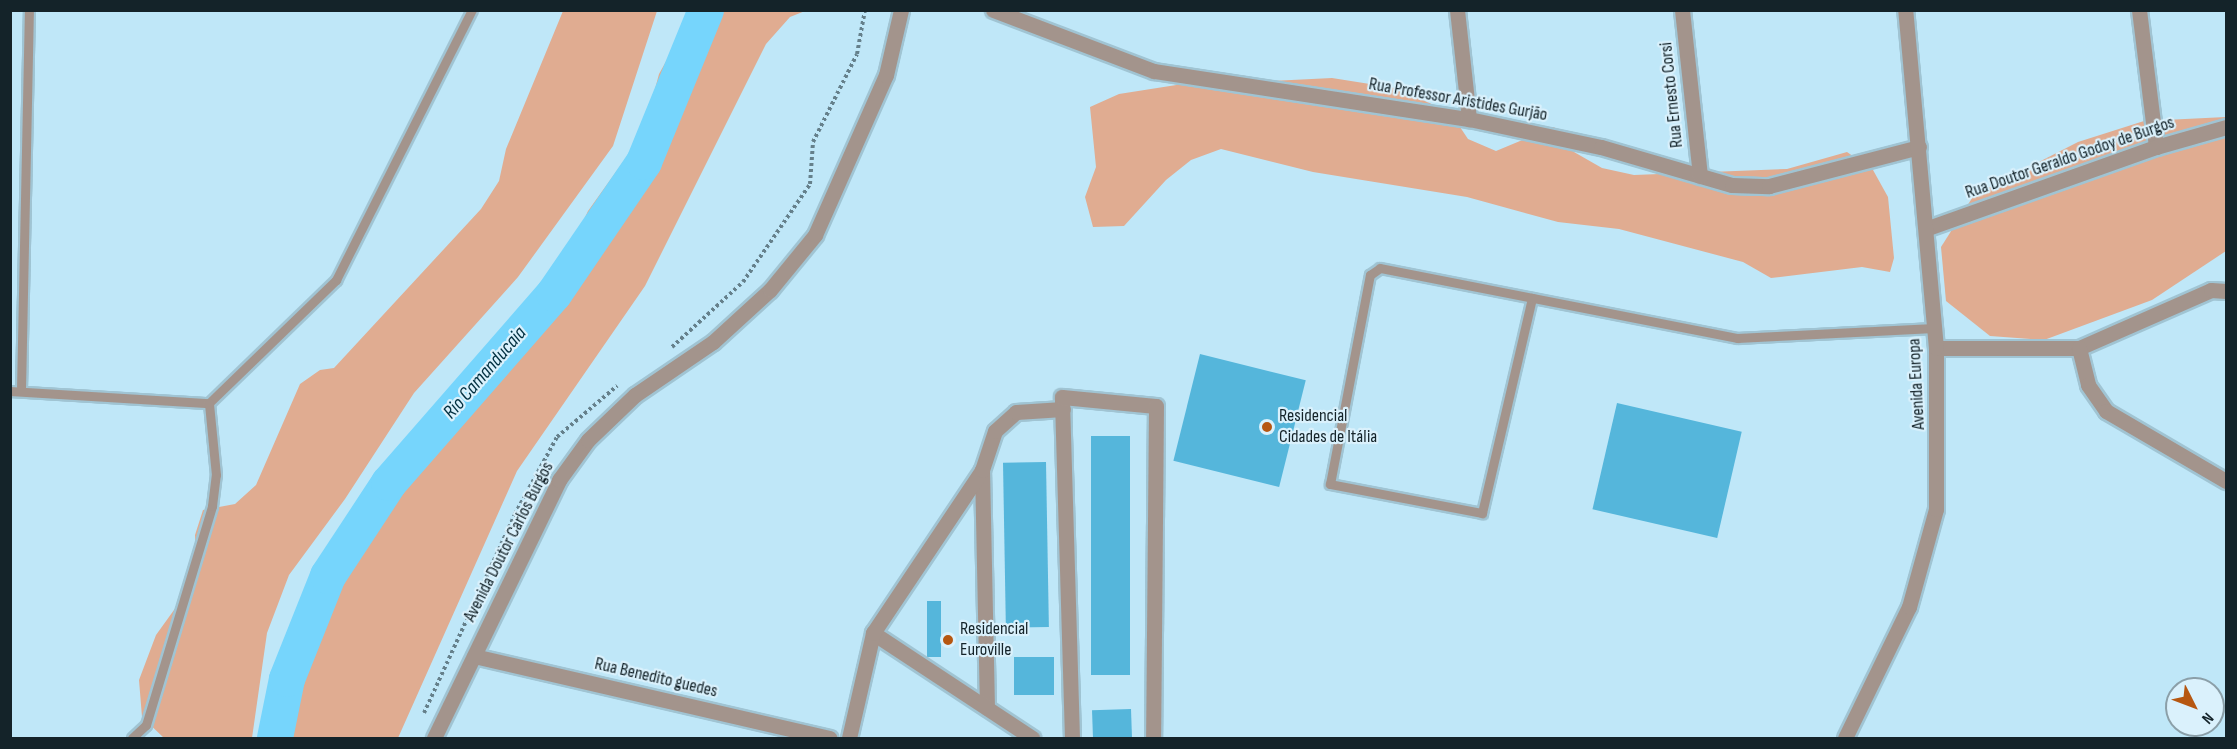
<!DOCTYPE html>
<html>
<head>
<meta charset="utf-8">
<style>
  body { margin:0 }
  #map { position:relative; width:2237px; height:749px; overflow:hidden; background:#bfe7f8; font-family:"Sofia Sans Condensed",sans-serif }
  div>[style] { position:absolute }
  .green>* { inset:0; background:#e0ac91 }
  .river>* { height:36px; margin:-18px; padding:0 18px; transform-origin:18px; border-radius:18px; background:#76d5fc }
  .building>* { inset:0; background:#55b6db; transform-origin:0 0 }
  .path>* { height:4px; margin-top:-2px; transform-origin:0; background:repeating-linear-gradient(90deg,#65808b 0 3px,transparent 0 6px) }
  .roads { filter:drop-shadow(2px 0 #a0c4d3) drop-shadow(-2px 0 #a0c4d3) drop-shadow(0 2px #a0c4d3) drop-shadow(0 -2px #a0c4d3) }
  .service>* { height:9px; margin:-4.5px; padding:0 4.5px; transform-origin:4.5px; border-radius:4.5px; background:#a3948c }
  .minor>* { height:15px; margin:-7.5px; padding:0 7.5px; transform-origin:7.5px; border-radius:7.5px; background:#a3948c }
  .tertiary>* { height:15px; margin:-7.5px; padding:0 7.5px; transform-origin:7.5px; border-radius:7.5px; background:#a3948c }
  .dots>* { width:16px; height:16px; translate:-50% -50%; box-sizing:border-box; border:3px solid #daf1fc; border-radius:50% }
  span { translate:-50% -50%; white-space:nowrap; text-align:center; line-height:1.15; -webkit-text-stroke:4.5px #daf1fc; paint-order:stroke }
  .street-label { font-size:18px; color:#142329 }
  .poi-label { font-size:18px; color:#142329 }
  .left { translate:0 -50%; text-align:left }
  .water-label { font-size:20px; color:#023040; font-style:italic }
  .frame { position:absolute; inset:0; border:12px solid #142329; pointer-events:none }
  .north { position:absolute; left:2165px; top:677px; width:60px; height:60px; box-sizing:border-box; background:#daf1fc; border:2px solid #8b9fa8; border-radius:50%; rotate:132deg; font-size:16px; font-weight:700; line-height:24px; text-align:center; color:#142329 }
  .north::after { content:''; display:block; margin:auto; width:21px; height:27px; background:#b65711; clip-path:polygon(50% 0,100% 100%,50% 72%,0 100%) }
</style>
</head>
<body>
<div id="map">
  <div class="green">
    <div style="clip-path:polygon(563px 11px,657px 11px,613px 146px,518px 277px,414px 393px,345px 499px,289px 575px,267px 633px,252px 738px,164px 738px,142px 717px,139px 680px,156px 635px,197px 578px,195px 535px,203px 510px,235px 504px,256px 485px,300px 384px,320px 370px,334px 368px,481px 209px,499px 181px,506px 149px)"></div>
    <div style="clip-path:polygon(694px 11px,805px 11px,790px 17px,766px 44px,645px 286px,517px 471px,398px 738px,274px 738px,318px 592px,345px 535px,426px 440px,442px 412px,547px 298px,588px 211px,643px 134px,659px 74px)"></div>
    <div style="clip-path:polygon(1240px 75px,1271px 81px,1332px 78px,1395px 88px,1450px 112px,1468px 139px,1496px 151px,1554px 127px,1574px 152px,1602px 168px,1634px 175px,1787px 169px,1847px 152px,1873px 170px,1888px 197px,1894px 258px,1890px 272px,1862px 267px,1771px 278px,1743px 262px,1619px 229px,1558px 222px,1467px 197px,1313px 172px,1221px 149px,1191px 160px,1166px 180px,1124px 226px,1093px 227px,1085px 197px,1096px 167px,1090px 107px,1119px 94px)"></div>
    <div style="clip-path:polygon(2226px 117px,2226px 251px,2152px 300px,2044px 340px,1990px 336px,1946px 301px,1941px 247px,1974px 195px,2078px 142px,2144px 121px)"></div>
  </div>
  <div class="river">
    <div style="left:275px;top:738px;width:60px;rotate:-78.5deg"></div>
    <div style="left:287px;top:679px;width:111px;rotate:-68.3deg"></div>
    <div style="left:328px;top:576px;width:111px;rotate:-56.7deg"></div>
    <div style="left:389px;top:483px;width:251px;rotate:-48.9deg"></div>
    <div style="left:554px;top:294px;width:160px;rotate:-55.7deg"></div>
    <div style="left:644px;top:162px;width:164px;rotate:-67.8deg"></div>
  </div>
  <div class="building">
    <div style="left:1200px;top:354px;width:109px;height:110px;rotate:14deg"></div>
    <div style="left:1617px;top:403px;width:128px;height:109px;rotate:13deg"></div>
    <div style="left:1091px;top:436px;width:39px;height:239px"></div>
    <div style="left:1046px;top:462px;width:165px;height:43px;rotate:89deg"></div>
    <div style="left:927px;top:601px;width:14px;height:56px"></div>
    <div style="left:1014px;top:657px;width:40px;height:38px"></div>
    <div style="left:1131px;top:709px;width:29px;height:39px;rotate:88deg"></div>
  </div>
  <div class="path">
    <div style="left:672px;top:347px;width:96px;rotate:-42.5deg"></div>
    <div style="left:743px;top:282px;width:119px;rotate:-55.6deg"></div>
    <div style="left:810px;top:184px;width:42px;rotate:-85.9deg"></div>
    <div style="left:813px;top:142px;width:98px;rotate:-63.4deg"></div>
    <div style="left:857px;top:54px;width:45px;rotate:-79.7deg"></div>
    <div style="left:424px;top:713px;width:219px;rotate:-65.4deg"></div>
    <div style="left:515px;top:514px;width:88px;rotate:-61.4deg"></div>
    <div style="left:557px;top:437px;width:79px;rotate:-40.4deg"></div>
  </div>
  <div class="roads">
    <div class="service">
      <div style="left:1532px;top:298px;width:221px;rotate:103.1deg"></div>
      <div style="left:1482px;top:513px;width:155px;rotate:-169.2deg"></div>
      <div style="left:1330px;top:484px;width:213px;rotate:-79.2deg"></div>
      <div style="left:1370px;top:275px;width:12px;rotate:-35deg"></div>
      <div style="left:1380px;top:268px;width:364px;rotate:11.1deg"></div>
      <div style="left:1737px;top:338px;width:197px;rotate:-2.9deg"></div>
      <div style="left:21px;top:389px;width:379px;rotate:-88.8deg"></div>
      <div style="left:10px;top:391px;width:199px;rotate:3.5deg"></div>
      <div style="left:209px;top:403px;width:177px;rotate:-44.1deg"></div>
      <div style="left:336px;top:280px;width:302px;rotate:-63.3deg"></div>
      <div style="left:132px;top:738px;width:19px;rotate:-43deg"></div>
      <div style="left:146px;top:725px;width:229px;rotate:-73.2deg"></div>
      <div style="left:212px;top:506px;width:31px;rotate:-83deg"></div>
      <div style="left:216px;top:475px;width:72px;rotate:-95.6deg"></div>
    </div>
    <div class="minor">
      <div style="left:993px;top:10px;width:172px;rotate:20.8deg"></div>
      <div style="left:1154px;top:71px;width:319px;rotate:8.7deg"></div>
      <div style="left:1469px;top:119px;width:135px;rotate:12deg"></div>
      <div style="left:1601px;top:147px;width:136px;rotate:16.2deg"></div>
      <div style="left:1732px;top:185px;width:37px;rotate:2deg"></div>
      <div style="left:1769px;top:186px;width:155px;rotate:-14.6deg"></div>
      <div style="left:1457px;top:10px;width:110px;rotate:83.7deg"></div>
      <div style="left:1682px;top:10px;width:167px;rotate:83.8deg"></div>
      <div style="left:2139px;top:10px;width:138px;rotate:82.9deg"></div>
      <div style="left:1928px;top:228px;width:242px;rotate:-19.6deg"></div>
      <div style="left:2156px;top:147px;width:73px;rotate:-15.9deg"></div>
      <div style="left:1936px;top:348px;width:143px"></div>
      <div style="left:2079px;top:348px;width:144px;rotate:-23.7deg"></div>
      <div style="left:2211px;top:290px;width:15px;rotate:4deg"></div>
      <div style="left:2079px;top:348px;width:38px;rotate:76deg"></div>
      <div style="left:2088px;top:385px;width:32px;rotate:55deg"></div>
      <div style="left:2106px;top:411px;width:139px;rotate:30.3deg"></div>
      <div style="left:982px;top:470px;width:238px;rotate:88.8deg"></div>
      <div style="left:873px;top:633px;width:191px;rotate:33.4deg"></div>
      <div style="left:474px;top:656px;width:365px;rotate:13deg"></div>
      <div style="left:849px;top:738px;width:108px;rotate:-77.1deg"></div>
      <div style="left:873px;top:633px;width:196px;rotate:-56.2deg"></div>
      <div style="left:982px;top:470px;width:41px;rotate:-71.6deg"></div>
      <div style="left:995px;top:431px;width:28px;rotate:-42deg"></div>
      <div style="left:1016px;top:412px;width:47px;rotate:-3.7deg"></div>
      <div style="left:1072px;top:738px;width:341px;rotate:-91.7deg"></div>
      <div style="left:1062px;top:397px;width:94px;rotate:5.5deg"></div>
      <div style="left:1156px;top:406px;width:332px;rotate:90.5deg"></div>
    </div>
    <div class="tertiary">
      <div style="left:434px;top:738px;width:287px;rotate:-64.1deg"></div>
      <div style="left:559px;top:480px;width:49px;rotate:-54.1deg"></div>
      <div style="left:588px;top:440px;width:65px;rotate:-43.8deg"></div>
      <div style="left:635px;top:395px;width:94px;rotate:-34.2deg"></div>
      <div style="left:713px;top:342px;width:77px;rotate:-42.4deg"></div>
      <div style="left:770px;top:290px;width:71px;rotate:-50.7deg"></div>
      <div style="left:815px;top:235px;width:175px;rotate:-66.1deg"></div>
      <div style="left:886px;top:75px;width:67px;rotate:-77deg"></div>
      <div style="left:1845px;top:738px;width:146px;rotate:-64deg"></div>
      <div style="left:1909px;top:607px;width:102px;rotate:-74.6deg"></div>
      <div style="left:1936px;top:509px;width:161px;rotate:-90deg"></div>
      <div style="left:1936px;top:348px;width:339px;rotate:-95.2deg"></div>
    </div>
  </div>
  <div class="dots">
    <div style="left:1267px;top:427px;background:#b65711"></div>
    <div style="left:948px;top:640px;background:#b65711"></div>
  </div>
  <div class="street-label">
    <span style="left:1672px;top:95px;rotate:-96deg">Rua Ernesto Corsi</span>
    <span style="left:1458px;top:100px;rotate:10deg">Rua Professor Aristides Gurjão</span>
    <span style="left:2070px;top:158px;rotate:-19deg">Rua Doutor Geraldo Godoy de Burgos</span>
    <span style="left:1917px;top:384px;rotate:-93deg">Avenida Europa</span>
    <span style="left:509px;top:542px;rotate:-63deg">Avenida Doutor Carlos Burgos</span>
    <span style="left:656px;top:678px;rotate:13deg">Rua Benedito guedes</span>
  </div>
  <div class="poi-label">
    <span class="left" style="left:1279px;top:427px">Residencial<br>Cidades de Itália</span>
    <span class="left" style="left:960px;top:640px">Residencial<br>Euroville</span>
  </div>
  <div class="water-label">
    <span style="left:485px;top:373px;rotate:-49deg">Rio Camanducaia</span>
  </div>
  <div class="frame"></div>
  <div class="north">N</div>
</div>
</body>
</html>
